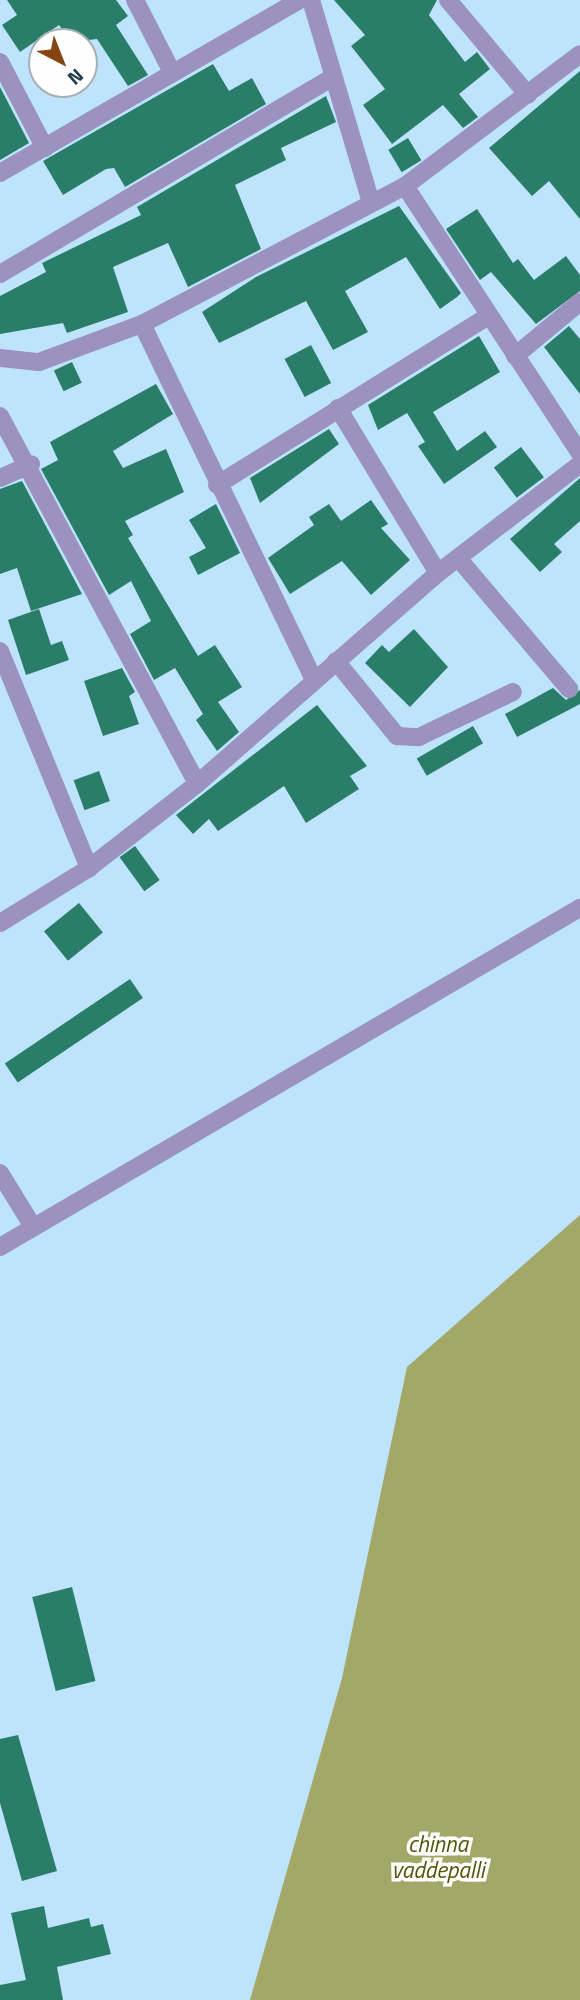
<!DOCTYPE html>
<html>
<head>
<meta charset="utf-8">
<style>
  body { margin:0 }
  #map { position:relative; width:580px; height:2000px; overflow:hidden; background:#bde4fa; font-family:"Titillium Web",sans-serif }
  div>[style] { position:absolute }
  .water>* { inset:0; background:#a2a867 }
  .building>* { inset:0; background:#2a7d68; transform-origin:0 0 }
  .street>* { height:18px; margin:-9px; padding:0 9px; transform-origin:9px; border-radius:9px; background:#9b92bf }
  span { translate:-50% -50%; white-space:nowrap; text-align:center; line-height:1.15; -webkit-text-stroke:7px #fefefe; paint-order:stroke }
  .water-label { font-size:23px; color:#525607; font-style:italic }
  .north { position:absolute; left:28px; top:28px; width:70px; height:70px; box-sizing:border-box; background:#fefefe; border:2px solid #a5b0b6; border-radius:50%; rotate:138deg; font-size:19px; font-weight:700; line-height:28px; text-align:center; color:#203c4a }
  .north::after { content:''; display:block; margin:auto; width:24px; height:32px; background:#864410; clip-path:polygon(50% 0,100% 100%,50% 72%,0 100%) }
</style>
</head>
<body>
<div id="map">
  <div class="water">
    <div style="clip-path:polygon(580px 1215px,580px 2000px,250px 2000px,342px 1678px,407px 1367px)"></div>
  </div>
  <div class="building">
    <div style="clip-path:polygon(7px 0,116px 0,128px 16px,116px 25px,148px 75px,128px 86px,97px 39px,72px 42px,59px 25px,20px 52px,2px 25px,17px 15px)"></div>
    <div style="clip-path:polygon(334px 0,437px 0,429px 15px,465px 62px,477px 52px,490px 69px,459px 94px,478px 117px,463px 128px,443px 105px,392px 144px,363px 105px,385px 89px,351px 46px,365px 35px)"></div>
    <div style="clip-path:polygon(213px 64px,229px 91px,252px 78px,266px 104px,125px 187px,114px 168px,106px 169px,63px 195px,43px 161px)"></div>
    <div style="clip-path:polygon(580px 71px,580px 219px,549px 181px,532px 196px,489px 148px)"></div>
    <div style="clip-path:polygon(0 87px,29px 143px,0 160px)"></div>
    <div style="clip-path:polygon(326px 96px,336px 122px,281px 148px,286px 160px,235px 185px,261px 249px,188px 287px,168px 243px,113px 267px,128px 312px,67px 333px,63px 323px,0 334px,0 296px,46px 272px,42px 263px,141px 215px,137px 207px)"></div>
    <div style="left:408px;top:138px;width:26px;height:23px;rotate:59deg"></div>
    <div style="clip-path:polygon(399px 206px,461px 293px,457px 297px,440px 309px,406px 257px,345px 291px,368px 332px,333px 350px,306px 301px,219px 343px,202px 312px,256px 277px)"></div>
    <div style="clip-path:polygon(477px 209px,513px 263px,518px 259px,534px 280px,566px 256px,580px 275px,580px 291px,536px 324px,491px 272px,480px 280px,446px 229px)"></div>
    <div style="clip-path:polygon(569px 326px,580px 339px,580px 394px,544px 347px)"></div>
    <div style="clip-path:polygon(479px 336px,500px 372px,433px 412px,457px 451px,485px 431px,497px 447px,444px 484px,418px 446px,425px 442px,407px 413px,378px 430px,368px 405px)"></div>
    <div style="left:311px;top:345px;width:43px;height:30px;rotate:62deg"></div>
    <div style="left:72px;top:362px;width:23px;height:20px;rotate:65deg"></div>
    <div style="clip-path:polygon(156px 384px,173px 414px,113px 451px,123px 468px,166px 449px,184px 492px,125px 521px,133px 535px,128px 538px,198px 656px,215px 645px,242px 687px,218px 702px,239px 732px,217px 751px,196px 720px,203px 714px,175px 668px,154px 680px,130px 634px,151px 621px,131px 581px,109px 595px,41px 469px,58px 460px,50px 442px)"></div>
    <div style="clip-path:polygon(329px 429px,339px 444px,260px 503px,250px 478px)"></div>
    <div style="left:521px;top:447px;width:38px;height:34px;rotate:53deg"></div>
    <div style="clip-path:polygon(580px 478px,580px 521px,554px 544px,562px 552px,540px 572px,510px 539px)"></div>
    <div style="clip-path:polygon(22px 481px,82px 594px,31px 611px,17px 568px,0 574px,0 489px)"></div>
    <div style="clip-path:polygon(371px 500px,388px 524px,381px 528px,410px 560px,371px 595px,342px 561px,290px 594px,268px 558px,314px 525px,309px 517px,329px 504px,341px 521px)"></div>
    <div style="clip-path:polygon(216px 504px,240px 553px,198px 575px,189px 557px,206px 548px,189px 520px)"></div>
    <div style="clip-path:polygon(39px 609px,51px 645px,62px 641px,69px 660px,26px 675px,8px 620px)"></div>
    <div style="clip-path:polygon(414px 629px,448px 667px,410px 707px,365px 663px,382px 645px,389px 652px)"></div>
    <div style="clip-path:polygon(122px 668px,135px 692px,129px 696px,139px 724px,103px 736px,84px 681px)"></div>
    <div style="clip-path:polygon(553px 688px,566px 700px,580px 690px,580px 704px,517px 737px,505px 714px)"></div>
    <div style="clip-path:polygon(317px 705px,367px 766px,350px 776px,359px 789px,306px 823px,284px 786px,218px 831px,209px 819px,193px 834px,176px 815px)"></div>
    <div style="left:473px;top:726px;width:20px;height:65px;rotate:60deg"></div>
    <div style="left:99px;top:771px;width:32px;height:27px;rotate:70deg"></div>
    <div style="left:135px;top:846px;width:42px;height:19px;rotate:54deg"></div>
    <div style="left:79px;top:903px;width:38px;height:45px;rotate:51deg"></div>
    <div style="left:130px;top:979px;width:23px;height:151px;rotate:56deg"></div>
    <div style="left:72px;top:1587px;width:97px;height:41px;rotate:76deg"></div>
    <div style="clip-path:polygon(18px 1735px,57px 1871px,22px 1881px,0 1803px,0 1739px)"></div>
    <div style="clip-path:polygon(44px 1906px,48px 1928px,89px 1918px,91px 1927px,103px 1924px,111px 1954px,57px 1967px,63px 2000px,0 2000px,0 1985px,26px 1980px,11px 1913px)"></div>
  </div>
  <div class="street">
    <div style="left:135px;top:0;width:81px;rotate:62.8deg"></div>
    <div style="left:311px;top:0;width:211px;rotate:73.5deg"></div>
    <div style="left:448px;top:0;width:124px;rotate:49.9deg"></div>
    <div style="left:0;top:62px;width:97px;rotate:62.4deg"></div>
    <div style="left:0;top:173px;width:346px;rotate:-30deg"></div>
    <div style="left:405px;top:186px;width:319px;rotate:56.8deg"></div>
    <div style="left:0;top:274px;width:386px;rotate:-30.6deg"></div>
    <div style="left:142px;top:324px;width:395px;rotate:64.2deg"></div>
    <div style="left:515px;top:356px;width:85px;rotate:-39.7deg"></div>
    <div style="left:0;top:358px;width:39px;rotate:6deg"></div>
    <div style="left:39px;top:362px;width:110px;rotate:-20.3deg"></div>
    <div style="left:142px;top:324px;width:297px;rotate:-27.7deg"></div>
    <div style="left:405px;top:186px;width:219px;rotate:-37deg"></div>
    <div style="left:338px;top:408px;width:193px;rotate:58.8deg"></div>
    <div style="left:0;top:416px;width:417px;rotate:61.8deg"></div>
    <div style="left:0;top:478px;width:34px;rotate:-24deg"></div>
    <div style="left:217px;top:485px;width:319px;rotate:-31.9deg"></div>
    <div style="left:458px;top:558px;width:172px;rotate:49.7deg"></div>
    <div style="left:0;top:651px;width:235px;rotate:67.7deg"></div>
    <div style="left:336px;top:661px;width:97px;rotate:50.9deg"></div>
    <div style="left:397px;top:736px;width:22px;rotate:3deg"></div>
    <div style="left:419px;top:737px;width:104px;rotate:-25.6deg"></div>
    <div style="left:0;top:923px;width:105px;rotate:-31.7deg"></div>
    <div style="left:89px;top:868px;width:137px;rotate:-37.9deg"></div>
    <div style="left:197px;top:784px;width:320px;rotate:-41.2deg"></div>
    <div style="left:438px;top:573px;width:179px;rotate:-37.5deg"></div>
    <div style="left:0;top:1173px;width:61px;rotate:58.4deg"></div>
    <div style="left:0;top:1247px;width:672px;rotate:-30.31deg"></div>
  </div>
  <div class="water-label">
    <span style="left:438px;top:1857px">chinna<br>vaddepalli</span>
  </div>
  <div class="north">N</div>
</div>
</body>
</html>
